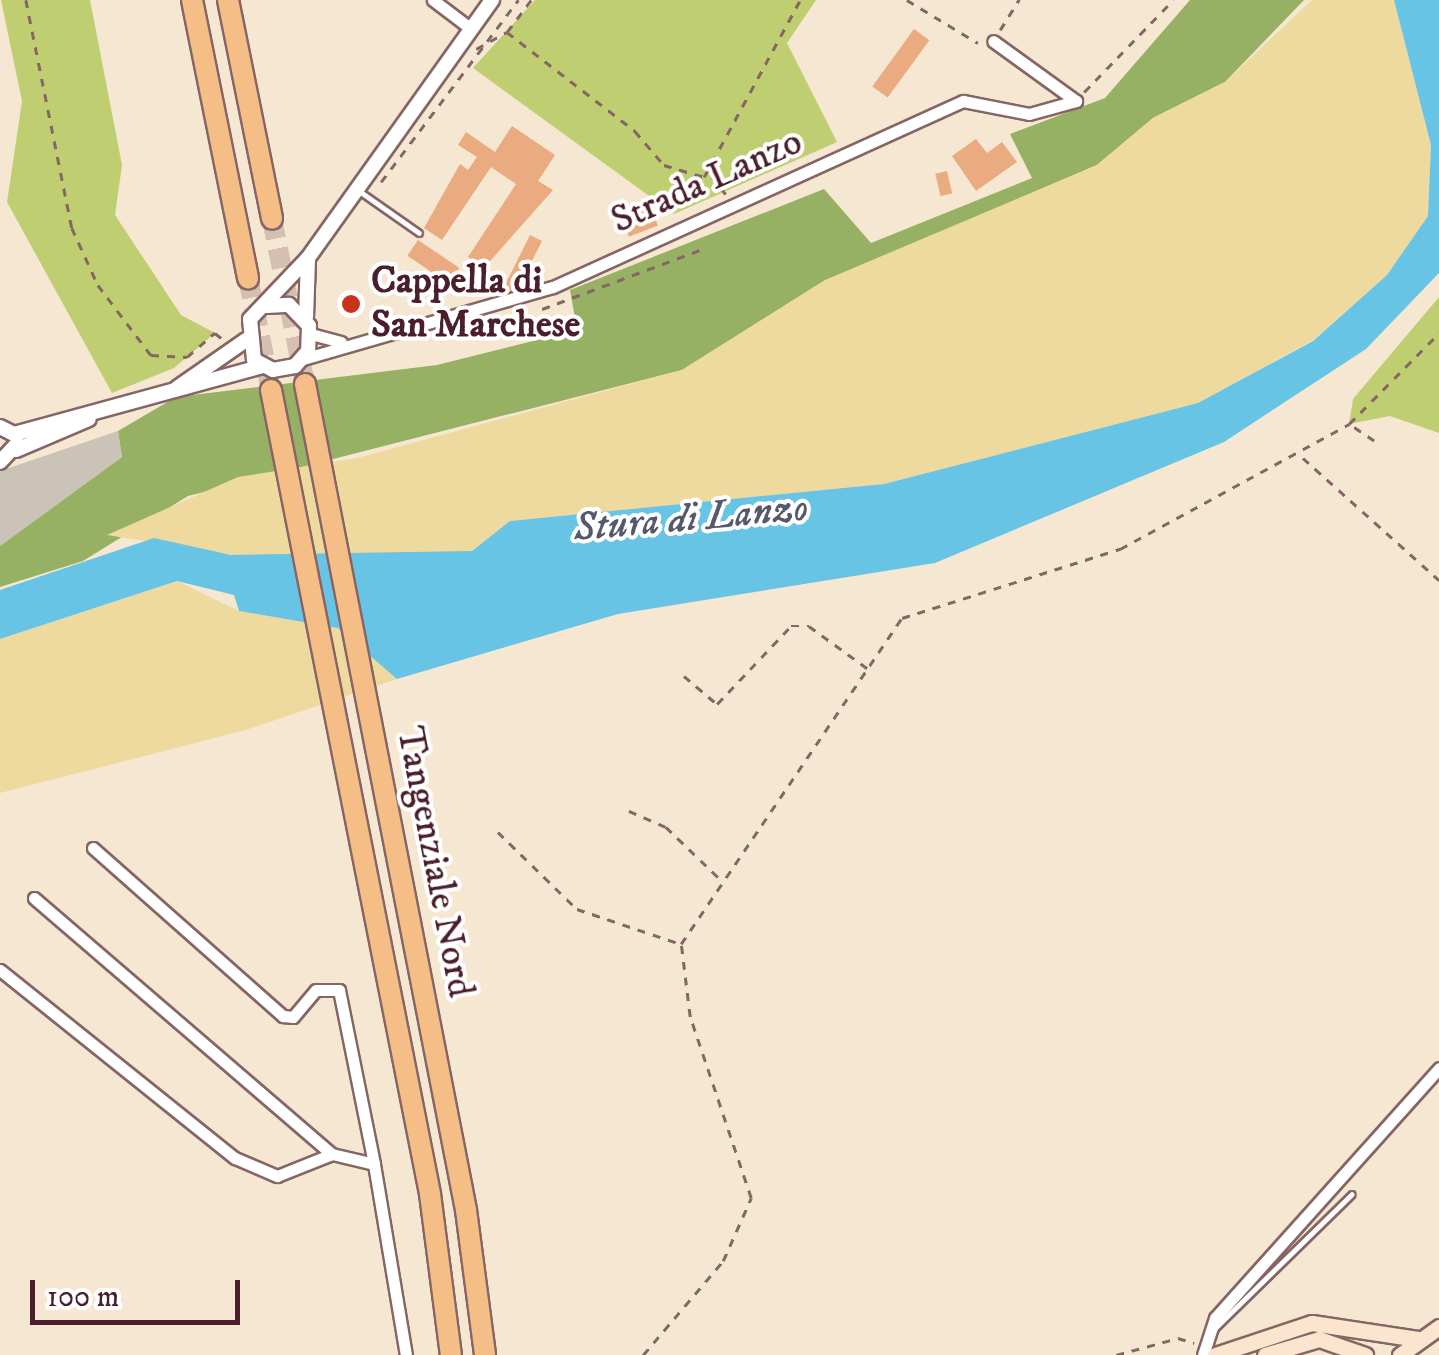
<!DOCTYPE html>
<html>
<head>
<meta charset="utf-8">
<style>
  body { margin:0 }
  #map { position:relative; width:1439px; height:1355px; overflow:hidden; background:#f6e7d2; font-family:"IM FELL DW Pica",serif }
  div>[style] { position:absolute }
  .industrial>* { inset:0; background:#cbc3b8 }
  .green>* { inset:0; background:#bece71 }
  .forest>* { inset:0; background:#96b163 }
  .sand>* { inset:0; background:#eeda9e }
  .water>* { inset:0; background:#67c4e5 }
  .building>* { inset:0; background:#e9ab7f; transform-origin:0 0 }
  .round { border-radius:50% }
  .motorway-tunnel>* { height:20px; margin-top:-10px; transform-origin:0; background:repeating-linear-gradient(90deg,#d4bfb1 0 20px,transparent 0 30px) }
  .path>* { height:2.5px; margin-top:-1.25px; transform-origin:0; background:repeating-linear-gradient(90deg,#866565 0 8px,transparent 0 16px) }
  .roads { filter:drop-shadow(2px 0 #866565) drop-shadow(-2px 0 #866565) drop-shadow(0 2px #866565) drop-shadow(0 -2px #866565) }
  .service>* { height:5px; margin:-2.5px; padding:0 2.5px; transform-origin:2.5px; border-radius:2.5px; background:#fff }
  .minor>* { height:11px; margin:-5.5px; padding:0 5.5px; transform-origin:5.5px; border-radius:5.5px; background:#fff }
  .tertiary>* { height:14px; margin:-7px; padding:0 7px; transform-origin:7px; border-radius:7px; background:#fff }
  .secondary>* { height:15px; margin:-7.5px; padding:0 7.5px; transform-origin:7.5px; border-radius:7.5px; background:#fbe5cf }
  .motorway>* { height:20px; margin:-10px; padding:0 10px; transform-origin:10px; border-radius:10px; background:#f6be87 }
  .dots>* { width:28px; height:28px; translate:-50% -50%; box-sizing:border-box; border:5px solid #fff; border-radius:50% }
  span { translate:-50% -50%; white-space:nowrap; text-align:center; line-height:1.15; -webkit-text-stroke:8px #fff; paint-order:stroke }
  .street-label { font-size:38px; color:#4a1f2b }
  .poi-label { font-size:38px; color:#4a1f2b; font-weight:700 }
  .left { translate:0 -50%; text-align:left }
  .water-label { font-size:40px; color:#54596c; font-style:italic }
  .scale { position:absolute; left:30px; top:1280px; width:210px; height:45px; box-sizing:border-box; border:5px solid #4a1f2b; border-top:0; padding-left:12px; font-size:30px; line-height:35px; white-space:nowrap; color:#4a1f2b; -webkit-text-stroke:8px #fff; paint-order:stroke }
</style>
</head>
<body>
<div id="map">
  <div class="industrial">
    <div style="clip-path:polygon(118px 431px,122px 457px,0 546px,0 471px)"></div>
  </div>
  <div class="green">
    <div style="clip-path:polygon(1px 0,90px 0,122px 165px,115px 215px,181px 315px,215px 333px,174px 368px,112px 393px,7px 202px,22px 101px)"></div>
    <div style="clip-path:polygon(535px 0,816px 0,787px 43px,837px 142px,674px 214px,473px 68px)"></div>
    <div style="clip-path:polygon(1439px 297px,1439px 433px,1390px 416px,1349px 424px,1353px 399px)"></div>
  </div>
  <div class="forest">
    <div style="clip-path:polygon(1190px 0,1304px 0,1225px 82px,1153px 118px,1097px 165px,819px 284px,682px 370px,188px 496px,83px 561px,0 587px,0 546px,122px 457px,118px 431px,176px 397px,437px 365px,577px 330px,570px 290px,824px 189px,871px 243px,1032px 178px,1010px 134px,1105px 98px)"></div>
  </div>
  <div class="sand">
    <div style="clip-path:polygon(1312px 0,1394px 0,1431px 145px,1428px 216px,1387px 275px,1313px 340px,1198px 403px,884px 484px,510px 521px,472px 551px,282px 563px,107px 535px,238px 477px,357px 458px,682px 370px,825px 280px,1097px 165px,1153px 118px,1225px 82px)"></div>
    <div style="clip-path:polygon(177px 581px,239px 611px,338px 628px,373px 649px,397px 679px,246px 730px,0 793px,0 639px)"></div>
  </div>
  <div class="water">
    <div style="clip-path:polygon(1394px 0,1439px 0,1439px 273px,1366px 349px,1224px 442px,935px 563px,618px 614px,397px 679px,338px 628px,239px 611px,234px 595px,177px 581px,0 639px,0 590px,154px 538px,231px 555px,472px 551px,510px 521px,884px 484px,1198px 403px,1313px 341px,1387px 275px,1428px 216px,1431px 145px)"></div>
  </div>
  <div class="building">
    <div style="left:914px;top:29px;width:19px;height:71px;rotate:36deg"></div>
    <div style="clip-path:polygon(512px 126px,555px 155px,538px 181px,553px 190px,484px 268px,468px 257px,516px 184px,491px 167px,442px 240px,424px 228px,460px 164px,468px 170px,477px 157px,458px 145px,466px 132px,495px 152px)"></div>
    <div style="clip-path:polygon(976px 139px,987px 153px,1002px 142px,1017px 162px,976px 191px,952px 156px)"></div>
    <div style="left:947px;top:171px;width:23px;height:12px;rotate:77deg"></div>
    <div style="left:650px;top:205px;width:22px;height:31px;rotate:69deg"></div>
    <div style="clip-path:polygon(530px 235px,542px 241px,517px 291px,486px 296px,484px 283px,508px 279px)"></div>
    <div style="left:418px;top:240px;width:50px;height:19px;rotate:34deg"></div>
    <div class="round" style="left:339px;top:292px;width:22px;height:22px"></div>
  </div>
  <div class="motorway-tunnel">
    <div style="left:272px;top:219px;width:168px;rotate:78.7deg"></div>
    <div style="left:248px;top:278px;width:114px;rotate:78.4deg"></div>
  </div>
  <div class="path">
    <div style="left:26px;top:0;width:233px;rotate:78.6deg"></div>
    <div style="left:72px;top:228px;width:63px;rotate:65.5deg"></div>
    <div style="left:98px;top:285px;width:88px;rotate:52.9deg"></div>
    <div style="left:151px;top:355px;width:36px;rotate:3deg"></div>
    <div style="left:187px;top:357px;width:37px;rotate:-41deg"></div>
    <div style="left:215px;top:333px;width:11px;rotate:38deg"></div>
    <div style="left:907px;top:0;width:83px;rotate:31.2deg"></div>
    <div style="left:1000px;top:30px;width:36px;rotate:-58deg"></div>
    <div style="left:507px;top:32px;width:162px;rotate:37.7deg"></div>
    <div style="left:635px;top:131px;width:45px;rotate:49.5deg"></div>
    <div style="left:664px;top:165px;width:42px;rotate:16.7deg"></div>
    <div style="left:704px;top:177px;width:201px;rotate:-61.5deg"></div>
    <div style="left:476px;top:49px;width:35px;rotate:-29deg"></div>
    <div style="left:507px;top:32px;width:40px;rotate:-53deg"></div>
    <div style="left:1084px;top:92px;width:128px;rotate:-45.9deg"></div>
    <div style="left:712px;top:177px;width:22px;rotate:51deg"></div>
    <div style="left:381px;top:182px;width:228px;rotate:-53deg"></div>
    <div style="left:542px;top:309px;width:169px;rotate:-20.5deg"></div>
    <div style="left:1374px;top:441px;width:30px;rotate:-146deg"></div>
    <div style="left:1349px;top:424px;width:128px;rotate:-45.3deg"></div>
    <div style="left:1303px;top:458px;width:183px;rotate:41.9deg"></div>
    <div style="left:684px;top:676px;width:43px;rotate:40.3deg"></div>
    <div style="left:717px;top:704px;width:108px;rotate:-46.5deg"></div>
    <div style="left:791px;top:626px;width:18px"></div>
    <div style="left:809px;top:626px;width:72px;rotate:35.9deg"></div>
    <div style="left:629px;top:811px;width:40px;rotate:23.4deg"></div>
    <div style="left:666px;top:827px;width:74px;rotate:43.9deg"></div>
    <div style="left:498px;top:832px;width:110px;rotate:44.3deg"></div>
    <div style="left:577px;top:909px;width:110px;rotate:18.6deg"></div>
    <div style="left:643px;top:1355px;width:123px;rotate:-49.6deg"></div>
    <div style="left:723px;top:1261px;width:69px;rotate:-66deg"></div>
    <div style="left:751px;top:1198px;width:191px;rotate:-108.6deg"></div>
    <div style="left:690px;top:1017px;width:74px;rotate:-97deg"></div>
    <div style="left:681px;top:944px;width:394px;rotate:-55.9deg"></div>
    <div style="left:902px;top:618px;width:229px;rotate:-17.6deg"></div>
    <div style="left:1120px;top:549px;width:261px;rotate:-28.6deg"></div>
    <div style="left:1116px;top:1355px;width:64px;rotate:-15.3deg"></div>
    <div style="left:1178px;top:1338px;width:17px;rotate:17deg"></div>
  </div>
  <div class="roads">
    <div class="service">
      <div style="left:359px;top:191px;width:73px;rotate:35deg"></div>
      <div style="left:1213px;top:1330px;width:194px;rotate:-44.4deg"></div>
    </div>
    <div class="minor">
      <div style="left:433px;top:0;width:46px;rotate:37.1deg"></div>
      <div style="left:311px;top:334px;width:31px;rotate:15deg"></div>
      <div style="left:303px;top:359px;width:260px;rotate:-16.1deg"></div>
      <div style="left:553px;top:287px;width:450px;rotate:-24.4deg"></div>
      <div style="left:963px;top:101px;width:67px;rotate:11.1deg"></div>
      <div style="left:1029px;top:114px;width:49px;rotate:-15.5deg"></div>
      <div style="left:1076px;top:101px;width:102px;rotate:-144.1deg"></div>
      <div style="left:93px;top:848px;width:254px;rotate:41.5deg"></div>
      <div style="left:283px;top:1016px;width:10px;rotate:6deg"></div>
      <div style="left:293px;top:1017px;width:35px;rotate:-50deg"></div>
      <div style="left:316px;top:990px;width:23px"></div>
      <div style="left:339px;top:990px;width:177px;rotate:78.6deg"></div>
      <div style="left:34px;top:898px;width:393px;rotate:40.7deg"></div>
      <div style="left:332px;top:1154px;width:43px;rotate:13.4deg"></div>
      <div style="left:374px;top:1164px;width:194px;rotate:80.5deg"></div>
      <div style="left:0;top:970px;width:301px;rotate:38.7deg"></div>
      <div style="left:235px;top:1158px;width:46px;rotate:23.2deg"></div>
      <div style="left:277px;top:1176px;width:59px;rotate:-21.8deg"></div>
      <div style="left:1203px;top:1355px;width:39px;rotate:-72deg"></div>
      <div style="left:1215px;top:1318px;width:336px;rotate:-48.1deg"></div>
    </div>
    <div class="tertiary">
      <div style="left:267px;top:306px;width:22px;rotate:-3deg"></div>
      <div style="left:289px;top:305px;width:29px;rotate:46deg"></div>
      <div style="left:309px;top:326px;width:25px;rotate:92deg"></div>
      <div style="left:308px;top:351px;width:20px;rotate:131deg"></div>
      <div style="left:295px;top:366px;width:22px;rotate:170deg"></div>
      <div style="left:273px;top:370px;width:21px;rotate:-152deg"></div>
      <div style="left:254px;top:360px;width:41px;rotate:-95.6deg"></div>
      <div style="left:250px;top:319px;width:84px;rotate:-46.4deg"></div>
      <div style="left:308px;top:258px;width:317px;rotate:-54.5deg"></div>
      <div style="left:306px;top:317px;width:58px;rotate:-88deg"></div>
      <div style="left:177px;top:388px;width:84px;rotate:-34.8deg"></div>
      <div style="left:0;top:427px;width:16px;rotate:27deg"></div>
      <div style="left:14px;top:434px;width:258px;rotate:-15.3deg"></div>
      <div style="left:16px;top:450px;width:79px;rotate:-23deg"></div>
      <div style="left:0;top:462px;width:25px;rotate:-47deg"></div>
    </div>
    <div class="secondary">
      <div style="left:1215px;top:1355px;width:102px;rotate:-18.3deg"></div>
      <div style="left:1312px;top:1323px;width:107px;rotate:8.6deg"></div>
      <div style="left:1265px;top:1355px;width:56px;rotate:-16.5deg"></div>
      <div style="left:1319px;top:1339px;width:49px;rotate:19.2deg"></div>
      <div style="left:1400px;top:1355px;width:48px;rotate:-35.7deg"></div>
    </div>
    <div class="motorway">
      <div style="left:192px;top:0;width:284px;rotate:78.6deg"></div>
      <div style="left:228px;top:0;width:223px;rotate:78.6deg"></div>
      <div style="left:305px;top:384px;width:842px;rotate:78.97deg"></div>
      <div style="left:466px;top:1210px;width:146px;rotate:82.5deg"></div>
      <div style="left:271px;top:390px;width:820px;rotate:78.81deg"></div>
      <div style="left:430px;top:1194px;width:162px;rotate:82.6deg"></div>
    </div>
  </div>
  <div class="dots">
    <div style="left:351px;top:304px;background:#c8321e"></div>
  </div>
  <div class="street-label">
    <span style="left:707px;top:182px;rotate:-24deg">Strada Lanzo</span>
    <span style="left:434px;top:862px;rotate:79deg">Tangenziale Nord</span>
  </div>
  <div class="poi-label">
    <span class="left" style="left:371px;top:304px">Cappella di<br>San Marchese</span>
  </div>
  <div class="water-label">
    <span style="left:691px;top:519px;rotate:-5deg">Stura di Lanzo</span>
  </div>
  <div class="scale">100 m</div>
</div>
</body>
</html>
